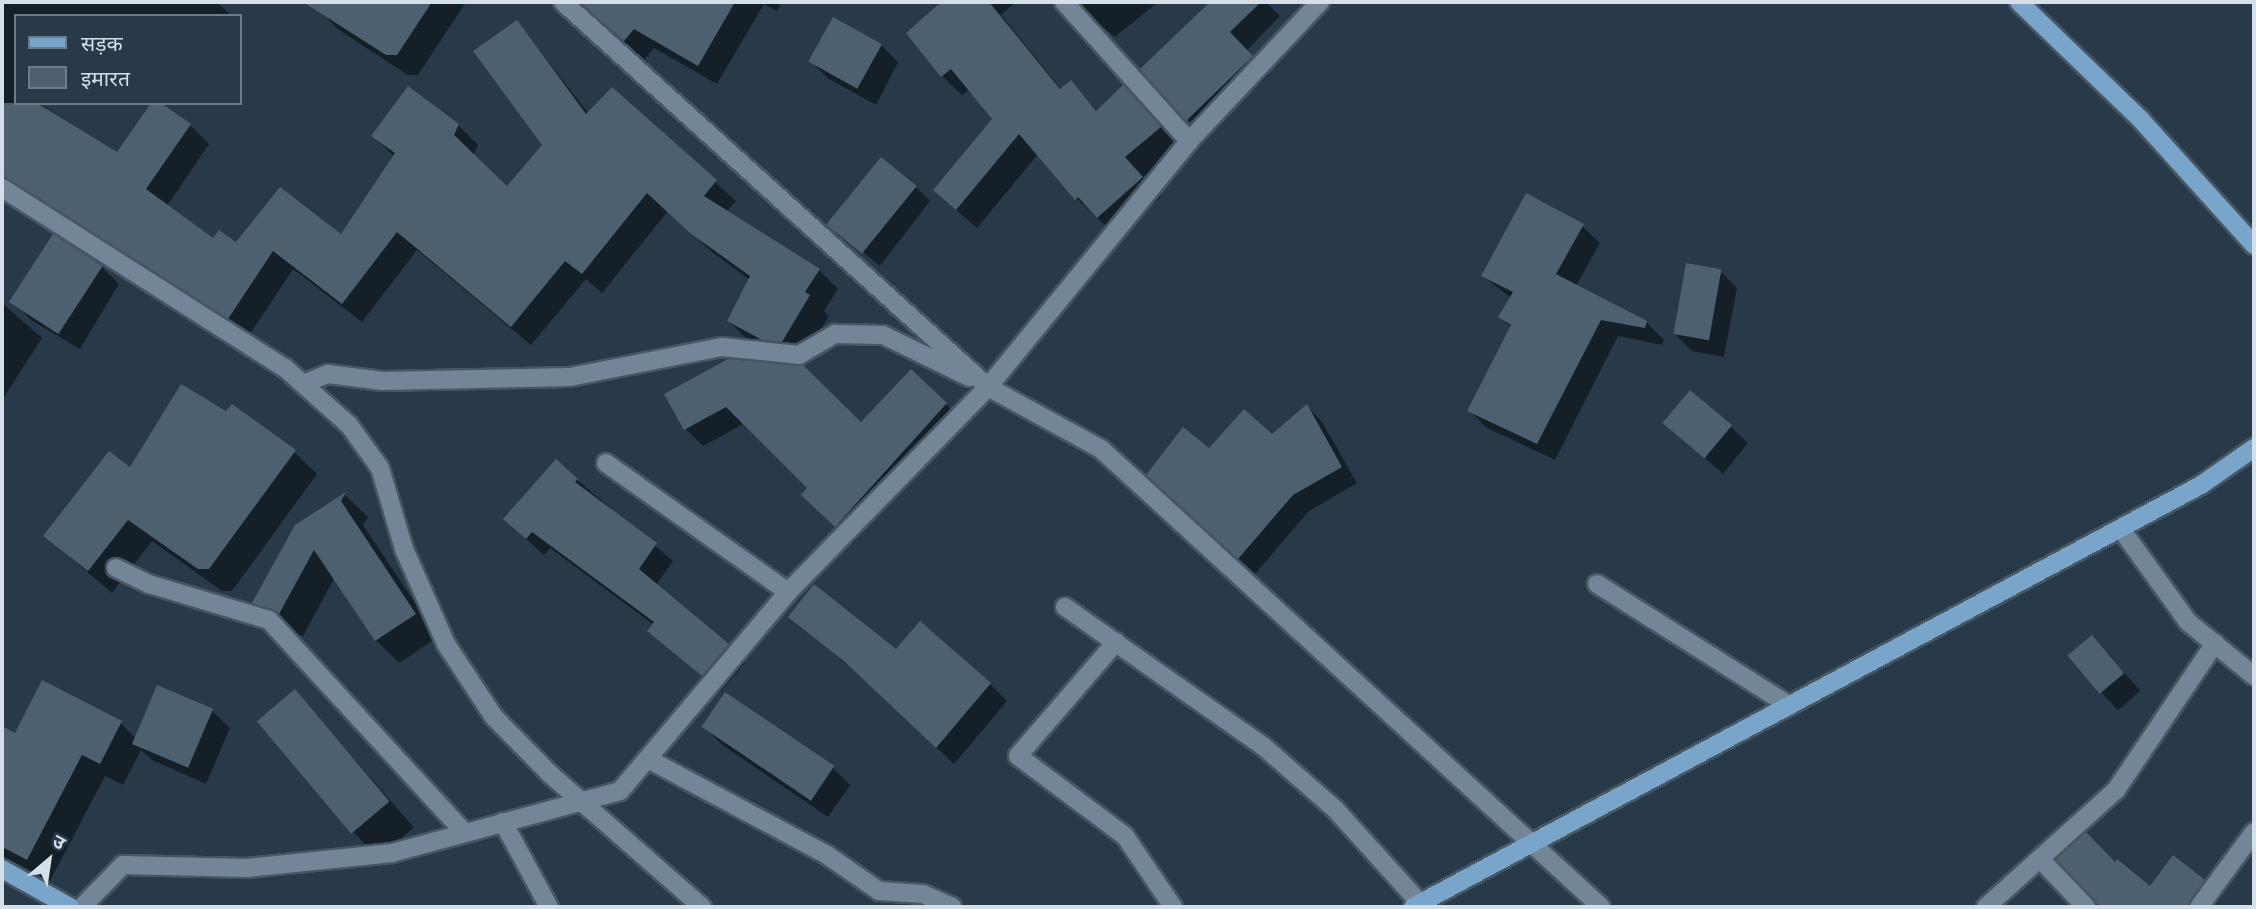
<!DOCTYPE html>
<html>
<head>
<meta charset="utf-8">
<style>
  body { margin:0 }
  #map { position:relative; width:2256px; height:909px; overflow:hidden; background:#283a49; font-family:"Noto Sans","Noto Sans Devanagari",sans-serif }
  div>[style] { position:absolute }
  .shadow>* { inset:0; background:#0007; transform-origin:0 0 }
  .building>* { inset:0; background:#4d6070; transform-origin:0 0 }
  .roads { filter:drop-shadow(2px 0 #475663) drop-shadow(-2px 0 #475663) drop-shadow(0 2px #475663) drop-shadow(0 -2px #475663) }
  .minor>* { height:18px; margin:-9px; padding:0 9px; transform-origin:9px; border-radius:9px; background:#738698 }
  .primary>* { height:18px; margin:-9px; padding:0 9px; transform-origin:9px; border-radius:9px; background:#79a5cb }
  span { translate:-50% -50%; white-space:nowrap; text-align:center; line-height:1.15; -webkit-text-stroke:5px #283a49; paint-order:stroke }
  .frame { position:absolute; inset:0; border:4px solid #d4dfe8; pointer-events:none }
  .legend { position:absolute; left:14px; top:14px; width:228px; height:91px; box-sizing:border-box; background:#283a49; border:2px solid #6d7c89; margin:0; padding:9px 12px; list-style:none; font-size:21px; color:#d4dfe8 }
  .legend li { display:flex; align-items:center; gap:14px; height:35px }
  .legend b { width:35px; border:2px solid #6d7c89 }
  .north { position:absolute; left:14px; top:825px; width:70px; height:70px; -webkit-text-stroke:5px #283a49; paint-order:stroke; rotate:29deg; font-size:19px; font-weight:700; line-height:28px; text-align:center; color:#d4dfe8 }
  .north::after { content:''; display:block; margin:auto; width:24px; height:32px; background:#d4dfe8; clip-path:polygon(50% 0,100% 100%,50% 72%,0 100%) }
</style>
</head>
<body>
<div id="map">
  <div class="shadow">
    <div style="clip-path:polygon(2px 2px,216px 2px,232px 16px,16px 16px,16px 103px,39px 103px,118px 155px,190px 125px,209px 144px,167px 206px,214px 241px,237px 244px,342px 237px,395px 157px,373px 136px,458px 125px,478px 145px,473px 156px,507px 189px,544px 145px,517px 22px,589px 114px,612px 89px,736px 201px,726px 212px,819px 270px,838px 289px,824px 311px,829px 316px,802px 360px,784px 359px,748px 340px,729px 321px,750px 280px,712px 252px,668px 211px,602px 293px,586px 279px,531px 345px,417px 250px,362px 322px,293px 269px,248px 337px,2px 187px)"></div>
    <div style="clip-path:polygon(325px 2px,466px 2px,418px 75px,408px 75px,339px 30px,319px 10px)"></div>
    <div style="clip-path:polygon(577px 2px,782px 2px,777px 11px,764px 4px,717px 84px,654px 48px,644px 60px)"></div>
    <div style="clip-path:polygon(937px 2px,1016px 2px,1001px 15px,1062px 90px,1071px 83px,1098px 112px,1143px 107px,1179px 147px,1143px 177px,1161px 197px,1117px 236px,1076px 198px,1038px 154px,977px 228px,955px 209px,935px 190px,995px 119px,970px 89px,962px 95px,942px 76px)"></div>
    <div style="clip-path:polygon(1073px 2px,1158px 2px,1115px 37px)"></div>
    <div style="clip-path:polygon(1213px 2px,1266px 2px,1280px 16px,1246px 51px,1269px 75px,1204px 137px,1142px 69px)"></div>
    <div style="clip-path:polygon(881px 45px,898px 62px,876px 105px,829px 79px,811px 62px)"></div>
    <div style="clip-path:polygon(916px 187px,930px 201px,880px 266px,831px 226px)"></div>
    <div style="clip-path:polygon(1582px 226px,1600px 243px,1576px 286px,1646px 322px,1664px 340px,1662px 345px,1618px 336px,1555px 460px,1487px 428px,1470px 411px,1512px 328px,1500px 317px,1511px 298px,1483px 276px)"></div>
    <div style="clip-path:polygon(102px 267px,119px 284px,80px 349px,31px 320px,14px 302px)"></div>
    <div style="clip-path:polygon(1720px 271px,1737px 288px,1724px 357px,1692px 351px,1674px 333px)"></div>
    <div style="clip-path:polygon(2px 303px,42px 338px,2px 400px)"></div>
    <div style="clip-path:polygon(667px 395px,862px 425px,946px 404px,963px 421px,853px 543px,820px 512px,810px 488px,745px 423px,703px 446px,686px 429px)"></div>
    <div style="clip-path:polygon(1307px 406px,1322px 422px,1357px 483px,1309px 511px,1255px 574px,1164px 490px,1209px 450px,1272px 437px)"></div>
    <div style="clip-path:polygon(1665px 423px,1730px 426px,1748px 443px,1723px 474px)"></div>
    <div style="clip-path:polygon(294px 452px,317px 474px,232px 591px,222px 591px,152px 541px,112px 593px,45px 536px,130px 469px)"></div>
    <div style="clip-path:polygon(556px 462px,673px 561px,656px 585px,745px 663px,720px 692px,650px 630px,654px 625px,550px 548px,544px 555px,523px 536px)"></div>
    <div style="clip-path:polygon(345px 495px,368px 517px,363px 525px,438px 637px,399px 663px,376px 640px,335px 577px,303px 636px,277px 626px,254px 603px,296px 527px)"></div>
    <div style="clip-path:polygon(790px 616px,990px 684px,1007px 701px,954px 764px,865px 679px)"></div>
    <div style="left:2092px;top:637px;width:72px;height:30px;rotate:48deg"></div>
    <div style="clip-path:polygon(158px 687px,212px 711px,230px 728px,206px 784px,152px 760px,141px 750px,123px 785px,105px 776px,50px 881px,2px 856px,2px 746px,9px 732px,16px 736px,121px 723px,136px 739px)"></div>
    <div style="left:295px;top:691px;width:181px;height:48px;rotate:49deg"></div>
    <div style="clip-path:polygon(704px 726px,833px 768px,850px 785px,828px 817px,721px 744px)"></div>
    <div style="clip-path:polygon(2115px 864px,2150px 888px,2204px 881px,2221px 898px,2214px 907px,2097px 907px,2096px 898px)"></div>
  </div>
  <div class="building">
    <div style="clip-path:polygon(303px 2px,432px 2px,397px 55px,386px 55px)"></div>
    <div style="clip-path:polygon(580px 2px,735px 2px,698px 66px,634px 29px,624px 41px)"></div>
    <div style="clip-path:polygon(941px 2px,989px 2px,1060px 89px,1071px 80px,1096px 111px,1123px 85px,1161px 127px,1125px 157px,1143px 177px,1097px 218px,1078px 197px,1075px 200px,1019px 134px,956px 210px,933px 190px,992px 119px,951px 69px,941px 77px,906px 33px)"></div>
    <div style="clip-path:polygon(1210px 2px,1261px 2px,1230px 32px,1253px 56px,1186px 121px,1140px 69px)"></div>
    <div style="left:833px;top:17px;width:56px;height:51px;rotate:29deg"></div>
    <div style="clip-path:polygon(517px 20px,586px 114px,612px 87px,717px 180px,704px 196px,820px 269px,805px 292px,810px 295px,782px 342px,762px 340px,727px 321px,750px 276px,690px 233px,647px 193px,582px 274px,565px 261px,511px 327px,397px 232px,342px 304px,273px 251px,228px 319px,2px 177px,2px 103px,37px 103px,117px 152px,151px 103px,161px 103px,191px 124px,146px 189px,213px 238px,219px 230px,236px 242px,280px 187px,341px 234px,395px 153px,371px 136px,408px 86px,459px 124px,454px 135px,507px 186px,542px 145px,473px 51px)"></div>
    <div style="left:881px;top:157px;width:46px;height:87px;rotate:39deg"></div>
    <div style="clip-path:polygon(1526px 193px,1584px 224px,1556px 274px,1647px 321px,1645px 328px,1601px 320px,1537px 444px,1467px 411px,1511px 325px,1498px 317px,1513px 292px,1481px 276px)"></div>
    <div style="left:53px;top:234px;width:59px;height:81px;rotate:33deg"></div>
    <div style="left:1686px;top:263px;width:36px;height:72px;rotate:10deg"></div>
    <div style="clip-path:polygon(728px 359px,803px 365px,861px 422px,911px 369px,947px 403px,835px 527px,801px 495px,807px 488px,726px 407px,684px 430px,664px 394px)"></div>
    <div style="clip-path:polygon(181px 384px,226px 411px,232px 404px,296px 450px,209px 569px,198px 569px,128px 520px,88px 571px,43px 536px,109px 451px,130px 467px)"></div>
    <div style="left:1690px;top:390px;width:55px;height:43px;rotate:40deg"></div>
    <div style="clip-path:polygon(1307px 404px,1342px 467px,1293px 495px,1238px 559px,1146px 475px,1183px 427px,1209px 448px,1244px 409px,1272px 434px)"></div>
    <div style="clip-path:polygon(556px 459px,578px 479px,575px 482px,657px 543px,639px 569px,729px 644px,702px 676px,647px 631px,654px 622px,532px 532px,526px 539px,503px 519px)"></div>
    <div style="clip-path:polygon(346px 492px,341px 501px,416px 614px,375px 641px,314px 550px,279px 614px,252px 603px,295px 525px)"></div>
    <div style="clip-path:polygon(814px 584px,896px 649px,920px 621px,991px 683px,936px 748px,845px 662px,788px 617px)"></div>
    <div style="left:2092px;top:635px;width:50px;height:32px;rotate:50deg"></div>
    <div style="clip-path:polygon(42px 680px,122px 721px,100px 764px,82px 755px,27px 860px,2px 847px,2px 726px,15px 733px)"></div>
    <div style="left:157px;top:685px;width:61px;height:64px;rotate:23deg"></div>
    <div style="left:295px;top:689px;width:147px;height:50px;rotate:50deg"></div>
    <div style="left:725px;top:692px;width:132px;height:42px;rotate:34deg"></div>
    <div style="clip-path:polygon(2086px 832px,2115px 862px,2117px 859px,2150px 886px,2173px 855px,2205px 880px,2188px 907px,2100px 907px,2056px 859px)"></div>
  </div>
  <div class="roads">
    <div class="minor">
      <div style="left:563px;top:2px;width:573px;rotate:42.17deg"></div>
      <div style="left:988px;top:387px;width:129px;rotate:28.8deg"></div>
      <div style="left:1101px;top:449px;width:678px;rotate:42.49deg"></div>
      <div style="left:1064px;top:2px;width:187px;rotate:48deg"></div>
      <div style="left:2px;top:188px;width:335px;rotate:32.5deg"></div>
      <div style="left:285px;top:368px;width:86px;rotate:41.7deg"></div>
      <div style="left:349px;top:425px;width:53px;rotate:54.2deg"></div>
      <div style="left:380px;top:468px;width:84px;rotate:73.5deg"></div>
      <div style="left:404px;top:549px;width:104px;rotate:66.1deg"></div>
      <div style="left:446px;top:644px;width:87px;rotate:56.7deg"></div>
      <div style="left:494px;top:717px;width:80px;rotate:45.5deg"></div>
      <div style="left:550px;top:774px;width:202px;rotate:41.2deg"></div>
      <div style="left:303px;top:384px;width:27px;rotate:-22deg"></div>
      <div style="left:328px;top:374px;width:55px;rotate:7.3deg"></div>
      <div style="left:383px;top:381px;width:187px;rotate:-1.2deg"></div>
      <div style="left:570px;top:377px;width:155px;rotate:-11.2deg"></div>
      <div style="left:722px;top:347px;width:77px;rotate:5.9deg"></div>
      <div style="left:799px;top:355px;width:42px;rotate:-30.3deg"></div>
      <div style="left:835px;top:334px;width:48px;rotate:1.2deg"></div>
      <div style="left:883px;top:335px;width:96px;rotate:26deg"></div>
      <div style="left:606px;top:463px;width:223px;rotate:35.3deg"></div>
      <div style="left:2121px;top:529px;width:115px;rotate:54.2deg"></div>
      <div style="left:2188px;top:622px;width:85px;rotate:39.3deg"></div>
      <div style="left:116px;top:568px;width:37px;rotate:26deg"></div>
      <div style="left:149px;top:584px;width:125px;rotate:16.7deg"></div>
      <div style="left:269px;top:620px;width:289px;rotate:47.4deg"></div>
      <div style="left:1597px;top:584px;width:228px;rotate:32.3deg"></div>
      <div style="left:1065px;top:607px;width:242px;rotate:35.1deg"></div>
      <div style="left:1263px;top:746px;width:96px;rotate:41.2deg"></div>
      <div style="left:1335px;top:809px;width:127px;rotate:47.9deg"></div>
      <div style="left:1116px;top:642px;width:150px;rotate:130.7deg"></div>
      <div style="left:1018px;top:756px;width:134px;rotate:36.8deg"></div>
      <div style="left:1125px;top:836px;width:86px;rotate:55.9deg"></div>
      <div style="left:648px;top:759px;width:203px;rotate:28.2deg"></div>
      <div style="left:827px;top:855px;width:63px;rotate:34.7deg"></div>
      <div style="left:879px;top:891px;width:44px;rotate:3.9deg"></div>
      <div style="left:923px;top:894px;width:32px;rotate:24deg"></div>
      <div style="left:503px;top:822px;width:97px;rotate:61.6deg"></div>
      <div style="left:2041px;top:860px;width:65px;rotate:46.2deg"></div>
      <div style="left:82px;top:907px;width:59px;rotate:-45.7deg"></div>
      <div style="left:123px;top:865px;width:124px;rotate:1.4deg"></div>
      <div style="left:247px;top:868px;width:146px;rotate:-5.9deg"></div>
      <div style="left:392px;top:853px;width:236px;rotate:-15.2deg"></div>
      <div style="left:620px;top:791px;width:260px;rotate:-49.8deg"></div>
      <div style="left:788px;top:592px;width:286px;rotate:-45.7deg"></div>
      <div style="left:988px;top:387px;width:318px;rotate:-50.7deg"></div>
      <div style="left:1189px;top:141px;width:191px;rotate:-46.7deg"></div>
      <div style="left:1986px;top:907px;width:175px;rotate:-42deg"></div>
      <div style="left:2116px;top:790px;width:177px;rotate:-56deg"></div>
      <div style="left:2199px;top:907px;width:93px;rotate:-53.7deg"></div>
    </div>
    <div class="primary">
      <div style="left:2019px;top:2px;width:170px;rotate:44deg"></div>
      <div style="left:2141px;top:120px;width:169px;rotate:47.9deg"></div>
      <div style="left:2px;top:869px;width:78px;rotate:29.2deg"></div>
      <div style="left:1413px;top:907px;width:894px;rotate:-28.17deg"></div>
      <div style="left:2201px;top:485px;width:65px;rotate:-34.9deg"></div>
    </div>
  </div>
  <div class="frame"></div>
  <ul class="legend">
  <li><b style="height:9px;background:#79a5cb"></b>सड़क</li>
  <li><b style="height:19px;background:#4d6070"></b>इमारत</li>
  </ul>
  <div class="north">उ</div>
</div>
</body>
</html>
